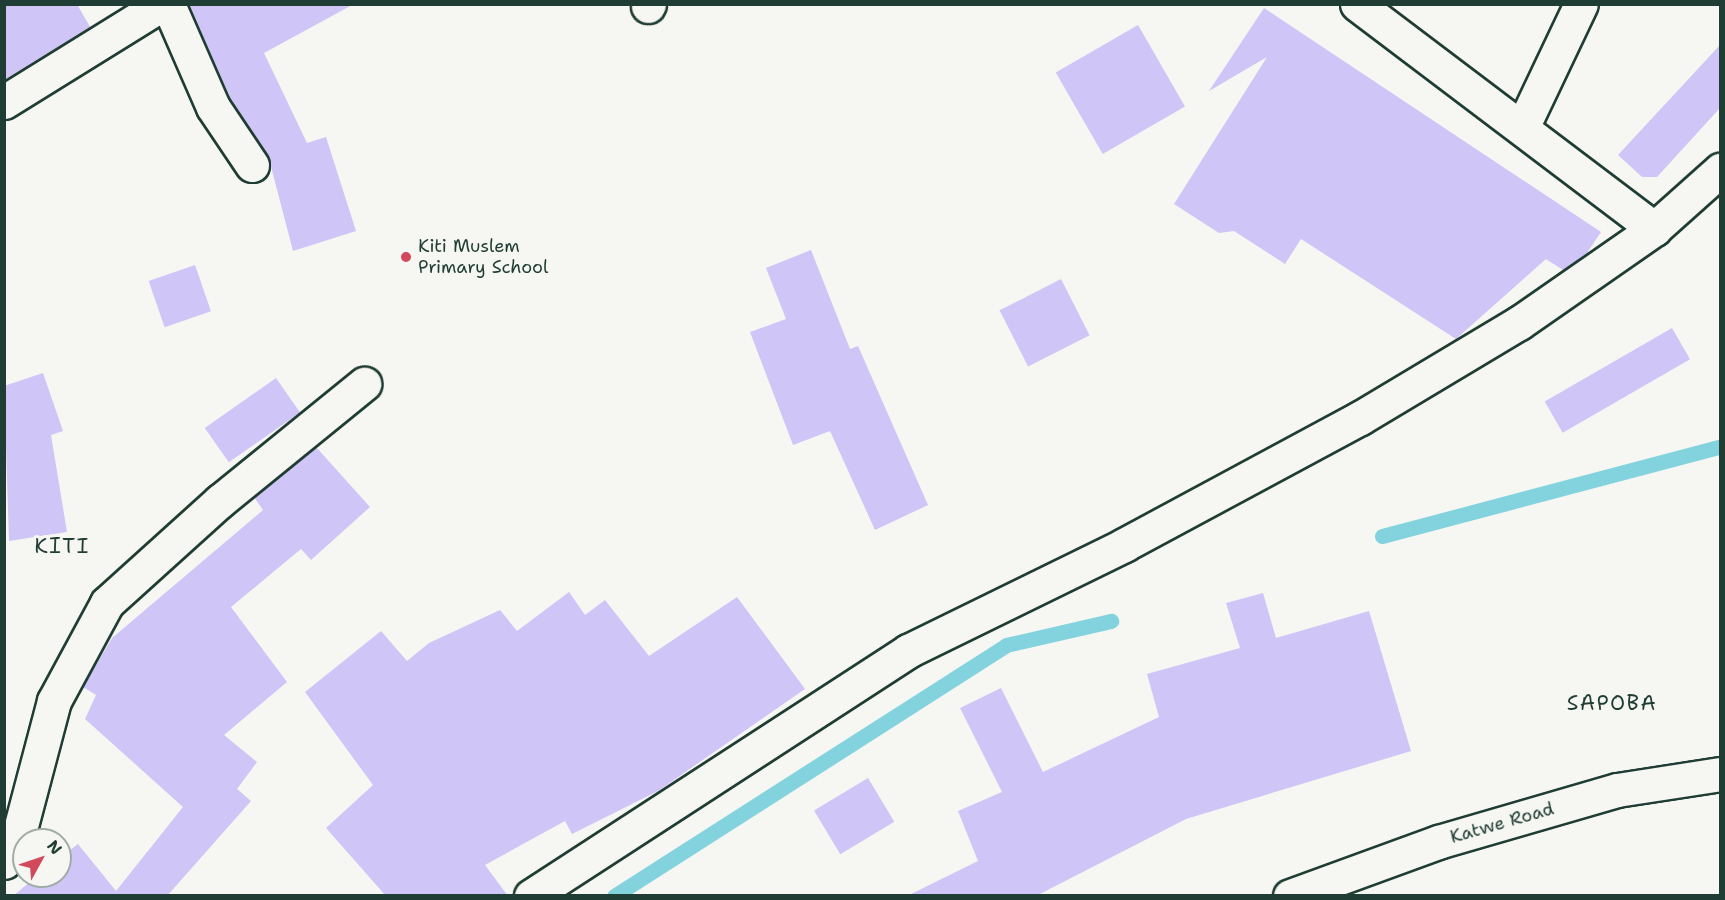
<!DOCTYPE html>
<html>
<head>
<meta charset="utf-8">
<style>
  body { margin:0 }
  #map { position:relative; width:1725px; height:900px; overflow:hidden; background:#f6f6f2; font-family:"Shantell Sans",sans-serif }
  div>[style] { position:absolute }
  .stream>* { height:15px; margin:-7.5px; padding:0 7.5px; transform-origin:7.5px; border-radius:7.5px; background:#83d3df }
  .building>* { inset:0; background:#d0c5f7; transform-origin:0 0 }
  .roads { filter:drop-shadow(2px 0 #1f3d34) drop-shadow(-2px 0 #1f3d34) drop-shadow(0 2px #1f3d34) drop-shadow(0 -2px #1f3d34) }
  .minor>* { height:33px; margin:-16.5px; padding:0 16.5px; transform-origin:16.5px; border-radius:16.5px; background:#f6f6f2 }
  .highway>* { height:33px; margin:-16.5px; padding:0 16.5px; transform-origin:16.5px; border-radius:16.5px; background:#f6f6f2 }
  .dots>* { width:16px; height:16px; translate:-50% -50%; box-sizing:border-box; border:3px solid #f6f6f2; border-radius:50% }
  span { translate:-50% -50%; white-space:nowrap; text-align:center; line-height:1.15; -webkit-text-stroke:6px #f6f6f2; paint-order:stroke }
  .poi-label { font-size:18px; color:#1f3d34 }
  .left { translate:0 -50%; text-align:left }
  .street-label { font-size:18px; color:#1f3d34 }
  .quarter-label { font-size:21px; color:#1f3d34; letter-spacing:1.5px }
  .frame { position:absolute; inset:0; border:6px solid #1f3d34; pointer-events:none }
  .north { position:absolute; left:12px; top:828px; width:60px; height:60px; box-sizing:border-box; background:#f6f6f2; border:2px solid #a0aca6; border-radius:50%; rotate:50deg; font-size:16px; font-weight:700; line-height:24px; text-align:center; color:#1f3d34 }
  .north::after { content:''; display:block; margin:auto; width:21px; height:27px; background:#d1495b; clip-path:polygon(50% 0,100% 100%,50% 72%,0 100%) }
</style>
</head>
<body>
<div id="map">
  <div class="stream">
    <div style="left:1382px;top:536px;width:350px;rotate:-14.8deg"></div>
    <div style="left:614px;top:896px;width:465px;rotate:-32.6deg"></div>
    <div style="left:1006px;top:645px;width:108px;rotate:-12.9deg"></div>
  </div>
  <div class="building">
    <div style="clip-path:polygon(4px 4px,77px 4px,90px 27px,4px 80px)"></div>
    <div style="clip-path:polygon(189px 4px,354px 4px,264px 53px,307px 143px,326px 137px,356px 231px,293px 251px,268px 155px,230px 98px)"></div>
    <div style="clip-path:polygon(1264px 8px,1601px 232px,1587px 253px,1563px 270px,1546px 259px,1456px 339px,1301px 239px,1285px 264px,1234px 231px,1219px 233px,1174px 204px,1267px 57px,1209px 91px)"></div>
    <div style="left:1138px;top:25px;width:94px;height:95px;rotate:60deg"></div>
    <div style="clip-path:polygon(1720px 45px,1720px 108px,1657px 177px,1642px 177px,1618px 155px)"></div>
    <div style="clip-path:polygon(811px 250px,850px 349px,858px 346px,928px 505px,875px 530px,830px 431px,793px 445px,750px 332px,786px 319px,766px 268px)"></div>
    <div style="left:195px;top:265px;width:49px;height:49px;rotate:71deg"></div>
    <div style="left:1061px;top:279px;width:63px;height:69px;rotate:63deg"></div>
    <div style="left:1672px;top:328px;width:36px;height:147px;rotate:60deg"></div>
    <div style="clip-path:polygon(43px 373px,63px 431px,51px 435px,67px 532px,9px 541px,4px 386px)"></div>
    <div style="left:276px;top:378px;width:42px;height:87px;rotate:55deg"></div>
    <div style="clip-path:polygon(316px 447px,370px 507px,311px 560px,301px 549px,231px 607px,287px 682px,224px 735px,257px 762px,237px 789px,251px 801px,167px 896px,13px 896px,37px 876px,60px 876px,60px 858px,78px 844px,116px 891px,183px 807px,85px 719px,96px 695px,83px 687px,112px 638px,263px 510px,254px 497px)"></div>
    <div style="clip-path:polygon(569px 592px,585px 615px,605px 600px,649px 656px,737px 597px,805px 689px,658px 791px,572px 834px,565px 821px,485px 865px,508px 896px,386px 896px,326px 828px,373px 785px,305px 692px,381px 631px,407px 661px,429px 643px,500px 610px,517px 631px)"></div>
    <div style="clip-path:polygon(1263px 593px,1276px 638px,1369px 611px,1411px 751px,1186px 819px,1036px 896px,907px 896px,978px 861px,958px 811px,1002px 792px,960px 708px,1001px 688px,1043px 772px,1159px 717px,1147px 674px,1240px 648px,1226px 603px)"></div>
    <div style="left:868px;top:778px;width:51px;height:63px;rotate:59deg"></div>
  </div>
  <div class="roads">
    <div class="minor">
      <div style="left:168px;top:4px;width:112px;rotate:66.4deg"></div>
      <div style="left:213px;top:107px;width:70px;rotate:56.1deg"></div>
      <div style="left:1357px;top:4px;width:373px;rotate:37.1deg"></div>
      <div style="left:648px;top:6px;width:2px;rotate:-63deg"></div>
      <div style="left:4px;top:102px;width:186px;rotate:-31.8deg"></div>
      <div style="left:1522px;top:128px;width:137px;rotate:-64.6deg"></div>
      <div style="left:4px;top:862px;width:25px;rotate:-58deg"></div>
      <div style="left:17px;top:841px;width:145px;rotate:-75.2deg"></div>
      <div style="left:54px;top:701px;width:111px;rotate:-61.6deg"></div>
      <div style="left:107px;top:603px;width:152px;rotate:-42.1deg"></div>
      <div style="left:220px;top:501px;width:186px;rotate:-39.1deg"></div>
      <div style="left:531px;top:896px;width:450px;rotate:-33deg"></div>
      <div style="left:908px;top:651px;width:241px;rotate:-26.1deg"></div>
      <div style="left:1124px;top:545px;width:268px;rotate:-28.3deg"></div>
      <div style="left:1360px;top:418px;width:185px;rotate:-30.9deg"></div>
      <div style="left:1519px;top:323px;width:165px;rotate:-34.8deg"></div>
      <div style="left:1654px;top:229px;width:89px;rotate:-41.8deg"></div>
    </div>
    <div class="highway">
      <div style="left:1290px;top:896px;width:158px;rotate:-20deg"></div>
      <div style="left:1438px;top:842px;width:186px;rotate:-16.2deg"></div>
      <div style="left:1617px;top:790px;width:104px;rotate:-8.8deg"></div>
    </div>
  </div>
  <div class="dots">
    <div style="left:406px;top:257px;background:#d1495b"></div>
  </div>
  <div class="poi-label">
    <span class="left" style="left:418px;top:257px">Kiti Muslem<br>Primary School</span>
  </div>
  <div class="street-label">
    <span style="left:1502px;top:823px;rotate:-16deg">Katwe Road</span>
  </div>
  <div class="quarter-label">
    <span style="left:62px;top:546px">KITI</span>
    <span style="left:1612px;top:703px">SAPOBA</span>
  </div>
  <div class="frame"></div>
  <div class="north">N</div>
</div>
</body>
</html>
